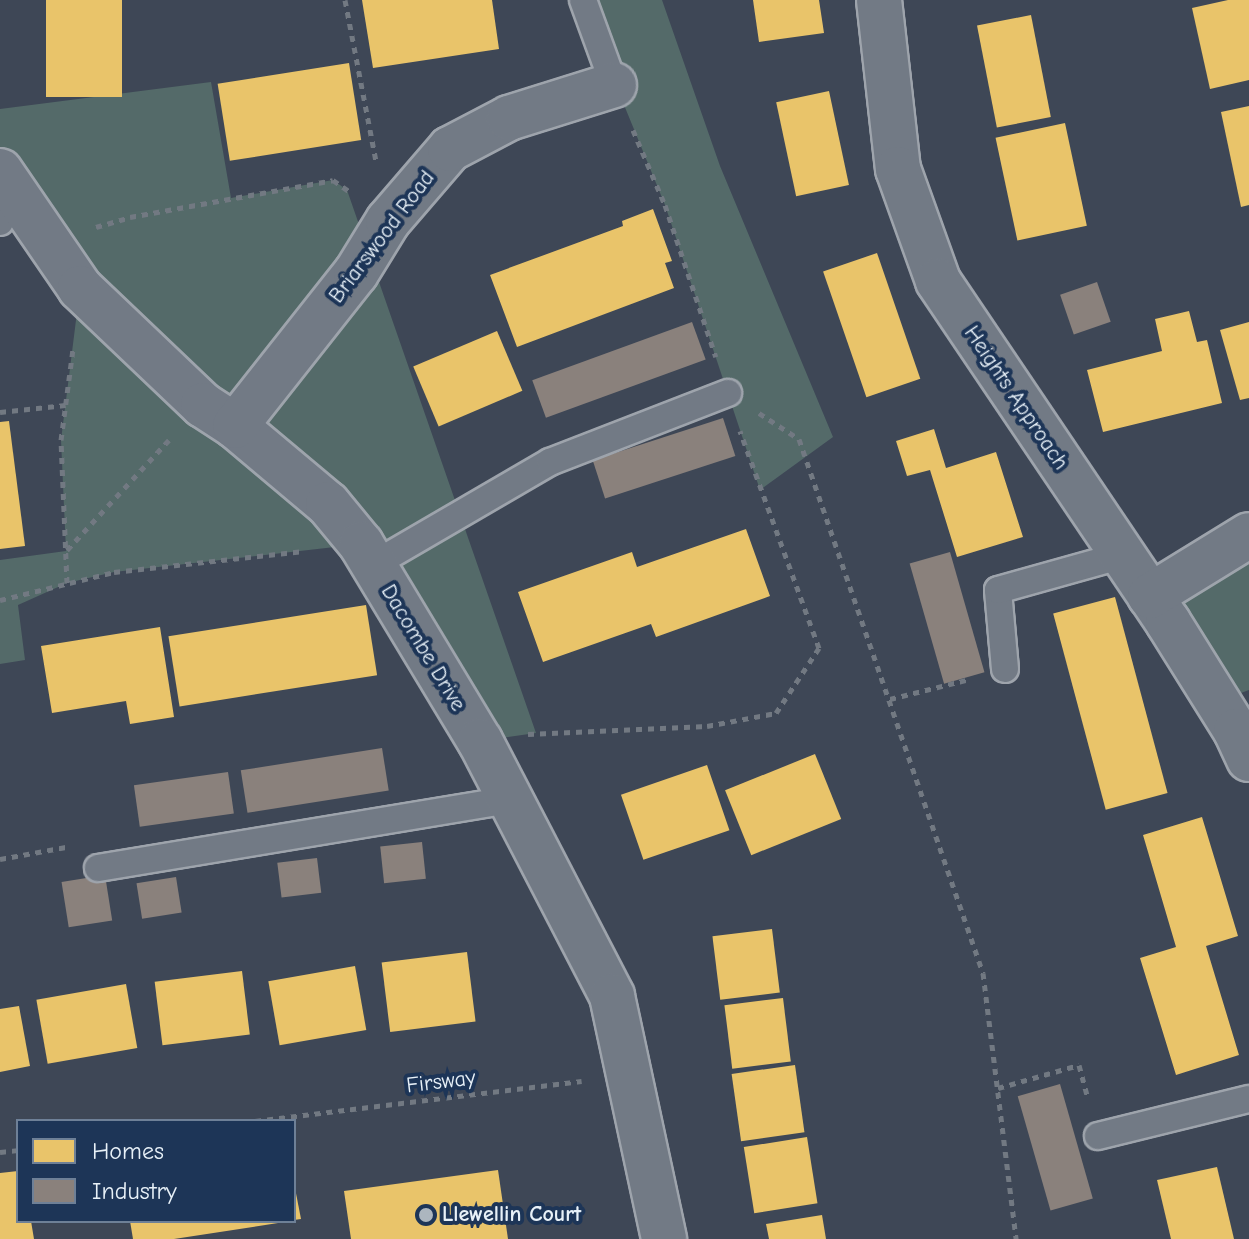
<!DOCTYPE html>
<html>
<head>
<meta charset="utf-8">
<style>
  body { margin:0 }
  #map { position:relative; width:1249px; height:1239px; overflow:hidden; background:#3e4756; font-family:"Comic Neue",sans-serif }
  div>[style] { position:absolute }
  .green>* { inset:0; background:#546a69 }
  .homes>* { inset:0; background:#e9c46a; transform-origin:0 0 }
  .industry>* { inset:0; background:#8a817c; transform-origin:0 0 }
  .path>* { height:5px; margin-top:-2.5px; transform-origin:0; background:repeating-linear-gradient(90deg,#727982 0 6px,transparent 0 12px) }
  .roads { filter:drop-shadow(2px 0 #9ea4ac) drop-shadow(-2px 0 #9ea4ac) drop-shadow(0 2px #9ea4ac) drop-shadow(0 -2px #9ea4ac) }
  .lane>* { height:26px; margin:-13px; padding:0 13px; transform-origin:13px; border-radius:13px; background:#727a85 }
  .street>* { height:44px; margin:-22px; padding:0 22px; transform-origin:22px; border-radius:22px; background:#727a85 }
  .dots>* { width:22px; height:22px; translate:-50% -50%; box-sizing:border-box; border:4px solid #1d3557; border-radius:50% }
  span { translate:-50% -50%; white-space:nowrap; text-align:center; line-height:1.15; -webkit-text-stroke:8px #1d3557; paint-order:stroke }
  .street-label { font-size:22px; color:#e8f1f8 }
  .poi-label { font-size:22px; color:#e8f1f8; font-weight:700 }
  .left { translate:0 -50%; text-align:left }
  .legend { position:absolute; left:16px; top:1119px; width:280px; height:104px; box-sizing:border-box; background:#1d3557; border:2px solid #6e8097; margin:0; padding:10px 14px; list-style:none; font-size:24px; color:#e8f1f8 }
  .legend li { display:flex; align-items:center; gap:16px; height:40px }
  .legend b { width:40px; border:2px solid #6e8097 }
</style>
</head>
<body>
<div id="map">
  <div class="green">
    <div style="clip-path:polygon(581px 0,662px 0,720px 166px,833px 437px,760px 490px,665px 205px)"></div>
    <div style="clip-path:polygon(211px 82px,231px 198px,333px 180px,347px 190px,536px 733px,480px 741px,361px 544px,114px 572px,67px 583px,18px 605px,25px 660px,0 664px,0 560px,66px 551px,61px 440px,80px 288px,0 171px,0 109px)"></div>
    <div style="clip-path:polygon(1249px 535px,1249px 690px,1217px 702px,1150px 596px)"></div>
  </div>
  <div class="homes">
    <div style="left:46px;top:0;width:76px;height:97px"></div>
    <div style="clip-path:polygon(362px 0,492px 0,499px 49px,373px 68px)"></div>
    <div style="clip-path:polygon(753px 0,819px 0,824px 33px,759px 42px)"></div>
    <div style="clip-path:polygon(1228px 0,1249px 0,1249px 80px,1210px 89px,1192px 8px)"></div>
    <div style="left:1031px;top:15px;width:104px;height:55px;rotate:79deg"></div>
    <div style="left:349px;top:63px;width:78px;height:133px;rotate:81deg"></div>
    <div style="left:829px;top:91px;width:96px;height:54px;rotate:78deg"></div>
    <div style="clip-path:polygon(1249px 106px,1249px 205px,1241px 207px,1221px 112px)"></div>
    <div style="left:1065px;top:123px;width:105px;height:71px;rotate:78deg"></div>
    <div style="clip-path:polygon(653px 209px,672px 261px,665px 263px,674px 288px,517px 347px,490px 275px,623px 226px,622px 221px)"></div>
    <div style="left:877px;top:253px;width:133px;height:57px;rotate:71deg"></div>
    <div style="clip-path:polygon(1189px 311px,1197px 342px,1207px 340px,1222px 403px,1103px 432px,1087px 370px,1162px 351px,1155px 319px)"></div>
    <div style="clip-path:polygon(1249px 322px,1249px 398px,1240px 400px,1220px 330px)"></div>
    <div style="left:497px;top:331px;width:65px;height:91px;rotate:67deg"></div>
    <div style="clip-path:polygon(9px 421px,25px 546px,0 549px,0 422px)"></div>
    <div style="clip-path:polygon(934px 429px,946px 468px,996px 452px,1023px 537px,957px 557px,930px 470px,907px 476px,896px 441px)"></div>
    <div style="clip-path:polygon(746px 529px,770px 596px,656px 637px,651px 624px,543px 662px,518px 592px,632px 552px,637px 567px)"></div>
    <div style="left:1115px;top:597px;width:203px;height:64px;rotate:75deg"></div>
    <div style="left:366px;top:605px;width:71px;height:200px;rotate:81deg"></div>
    <div style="clip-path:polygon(160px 627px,174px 717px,130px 724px,126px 701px,52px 713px,41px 646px)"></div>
    <div style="left:815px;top:754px;width:70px;height:97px;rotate:68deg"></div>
    <div style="left:707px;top:765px;width:69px;height:91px;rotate:71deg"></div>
    <div style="clip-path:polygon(1202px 817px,1238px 936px,1206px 946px,1239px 1055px,1176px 1075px,1140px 958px,1176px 947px,1143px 835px)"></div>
    <div style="left:772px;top:929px;width:64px;height:60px;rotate:83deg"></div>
    <div style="left:467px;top:952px;width:70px;height:86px;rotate:83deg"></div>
    <div style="left:355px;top:966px;width:65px;height:88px;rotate:80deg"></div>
    <div style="left:242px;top:971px;width:64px;height:88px;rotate:83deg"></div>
    <div style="left:126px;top:984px;width:65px;height:91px;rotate:80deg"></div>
    <div style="left:783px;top:998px;width:64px;height:59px;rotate:83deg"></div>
    <div style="clip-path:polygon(19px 1006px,30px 1066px,0 1072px,0 1009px)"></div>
    <div style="left:795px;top:1065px;width:68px;height:64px;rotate:82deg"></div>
    <div style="left:807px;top:1137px;width:67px;height:64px;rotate:81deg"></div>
    <div style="clip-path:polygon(1217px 1167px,1234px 1239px,1171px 1239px,1157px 1180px)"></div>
    <div style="clip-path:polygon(498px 1170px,508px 1239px,351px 1239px,344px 1191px)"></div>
    <div style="clip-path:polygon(18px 1171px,18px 1221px,31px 1221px,34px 1239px,0 1239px,0 1173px)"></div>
    <div style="clip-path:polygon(294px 1183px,301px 1219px,294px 1220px)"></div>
    <div style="clip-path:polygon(822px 1215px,826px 1239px,769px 1239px,766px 1224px)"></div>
    <div style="clip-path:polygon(130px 1221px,278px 1221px,278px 1223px,174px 1239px,133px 1239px)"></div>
  </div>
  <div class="industry">
    <div style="left:1097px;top:282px;width:42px;height:39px;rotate:71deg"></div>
    <div style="left:692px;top:322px;width:40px;height:170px;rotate:70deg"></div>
    <div style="left:723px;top:418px;width:40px;height:137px;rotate:72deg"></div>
    <div style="left:950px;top:552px;width:125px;height:42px;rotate:74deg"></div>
    <div style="left:382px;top:748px;width:43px;height:143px;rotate:81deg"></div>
    <div style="left:228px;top:772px;width:42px;height:95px;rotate:82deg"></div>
    <div style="left:422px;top:842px;width:37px;height:42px;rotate:84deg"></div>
    <div style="left:317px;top:858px;width:35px;height:40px;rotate:83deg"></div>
    <div style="left:105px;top:875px;width:46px;height:44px;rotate:81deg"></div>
    <div style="left:176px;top:877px;width:36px;height:40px;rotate:81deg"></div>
    <div style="left:1060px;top:1084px;width:119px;height:44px;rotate:74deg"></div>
  </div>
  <div class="path">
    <div style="left:345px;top:0;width:164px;rotate:79.1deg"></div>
    <div style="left:633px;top:130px;width:82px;rotate:66.9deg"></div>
    <div style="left:665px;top:205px;width:160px;rotate:71.5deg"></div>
    <div style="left:96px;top:227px;width:35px;rotate:-16deg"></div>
    <div style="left:130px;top:217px;width:206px;rotate:-10.3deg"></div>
    <div style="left:333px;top:180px;width:19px;rotate:35deg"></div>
    <div style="left:0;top:412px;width:66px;rotate:-6.1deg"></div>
    <div style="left:759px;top:413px;width:48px;rotate:33deg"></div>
    <div style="left:799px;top:439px;width:565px;rotate:70.99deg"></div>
    <div style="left:983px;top:973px;width:268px;rotate:82.9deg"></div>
    <div style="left:67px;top:550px;width:150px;rotate:-47.2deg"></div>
    <div style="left:67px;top:583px;width:143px;rotate:-92.4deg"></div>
    <div style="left:61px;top:440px;width:92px;rotate:-82.5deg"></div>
    <div style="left:0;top:600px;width:117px;rotate:-13.8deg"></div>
    <div style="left:114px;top:572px;width:191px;rotate:-6.3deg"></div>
    <div style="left:890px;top:699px;width:82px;rotate:-14deg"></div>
    <div style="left:528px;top:734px;width:179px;rotate:-2.6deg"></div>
    <div style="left:707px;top:726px;width:70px;rotate:-10.7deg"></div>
    <div style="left:776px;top:713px;width:78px;rotate:-56.5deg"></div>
    <div style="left:819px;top:648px;width:231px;rotate:-110deg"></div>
    <div style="left:0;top:859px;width:67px;rotate:-10.3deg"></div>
    <div style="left:998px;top:1088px;width:84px;rotate:-15.9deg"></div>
    <div style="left:1079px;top:1065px;width:34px;rotate:75deg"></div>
    <div style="left:255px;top:1121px;width:329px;rotate:-7deg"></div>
    <div style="left:0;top:1152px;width:18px;rotate:-6deg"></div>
  </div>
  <div class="roads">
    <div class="lane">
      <div style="left:583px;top:0;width:90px;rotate:70deg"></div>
      <div style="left:0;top:222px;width:30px;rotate:-64deg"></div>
      <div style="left:373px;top:565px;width:205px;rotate:-30.2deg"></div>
      <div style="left:550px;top:462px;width:191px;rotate:-21.2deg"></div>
      <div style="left:1005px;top:669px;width:79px;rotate:-95.1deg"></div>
      <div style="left:998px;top:590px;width:130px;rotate:-15.6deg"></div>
      <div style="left:98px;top:868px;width:418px;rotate:-9.4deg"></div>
      <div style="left:1098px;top:1136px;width:155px;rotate:-13.8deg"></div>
    </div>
    <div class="street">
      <div style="left:879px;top:0;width:170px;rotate:83.6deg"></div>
      <div style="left:898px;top:169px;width:119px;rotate:70.3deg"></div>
      <div style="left:938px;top:281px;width:411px;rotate:56deg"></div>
      <div style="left:1168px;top:622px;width:128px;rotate:58deg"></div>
      <div style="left:1236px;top:731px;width:31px;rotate:65deg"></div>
      <div style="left:0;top:171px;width:142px;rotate:55.6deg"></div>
      <div style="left:80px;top:288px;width:170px;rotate:43.6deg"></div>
      <div style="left:203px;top:405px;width:38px;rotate:33deg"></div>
      <div style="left:235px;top:426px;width:121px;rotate:40deg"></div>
      <div style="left:328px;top:504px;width:52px;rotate:50.5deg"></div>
      <div style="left:361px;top:544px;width:230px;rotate:58.9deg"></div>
      <div style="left:480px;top:741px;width:287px;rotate:62.6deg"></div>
      <div style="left:612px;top:996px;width:249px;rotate:77.9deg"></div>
      <div style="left:235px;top:426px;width:195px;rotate:-51.7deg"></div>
      <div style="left:356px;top:273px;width:61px;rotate:-58.4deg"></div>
      <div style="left:388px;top:221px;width:95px;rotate:-49.3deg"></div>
      <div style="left:450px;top:149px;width:67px;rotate:-27.7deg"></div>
      <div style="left:509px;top:118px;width:110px;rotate:-17.4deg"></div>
      <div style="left:1150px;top:596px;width:116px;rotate:-31.6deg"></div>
    </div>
  </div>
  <div class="dots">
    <div style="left:426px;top:1215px;background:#acb6bf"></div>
  </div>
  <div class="street-label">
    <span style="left:382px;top:237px;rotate:-53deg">Briarswood Road</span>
    <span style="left:1016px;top:398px;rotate:56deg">Heights Approach</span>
    <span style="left:423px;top:648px;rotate:59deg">Dacombe Drive</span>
    <span style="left:441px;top:1082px;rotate:-7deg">Firsway</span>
  </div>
  <div class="poi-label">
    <span class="left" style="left:442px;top:1215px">Llewellin Court</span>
  </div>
  <ul class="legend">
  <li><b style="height:22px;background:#e9c46a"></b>Homes</li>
  <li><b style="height:22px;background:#8a817c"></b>Industry</li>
  </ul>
</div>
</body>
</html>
